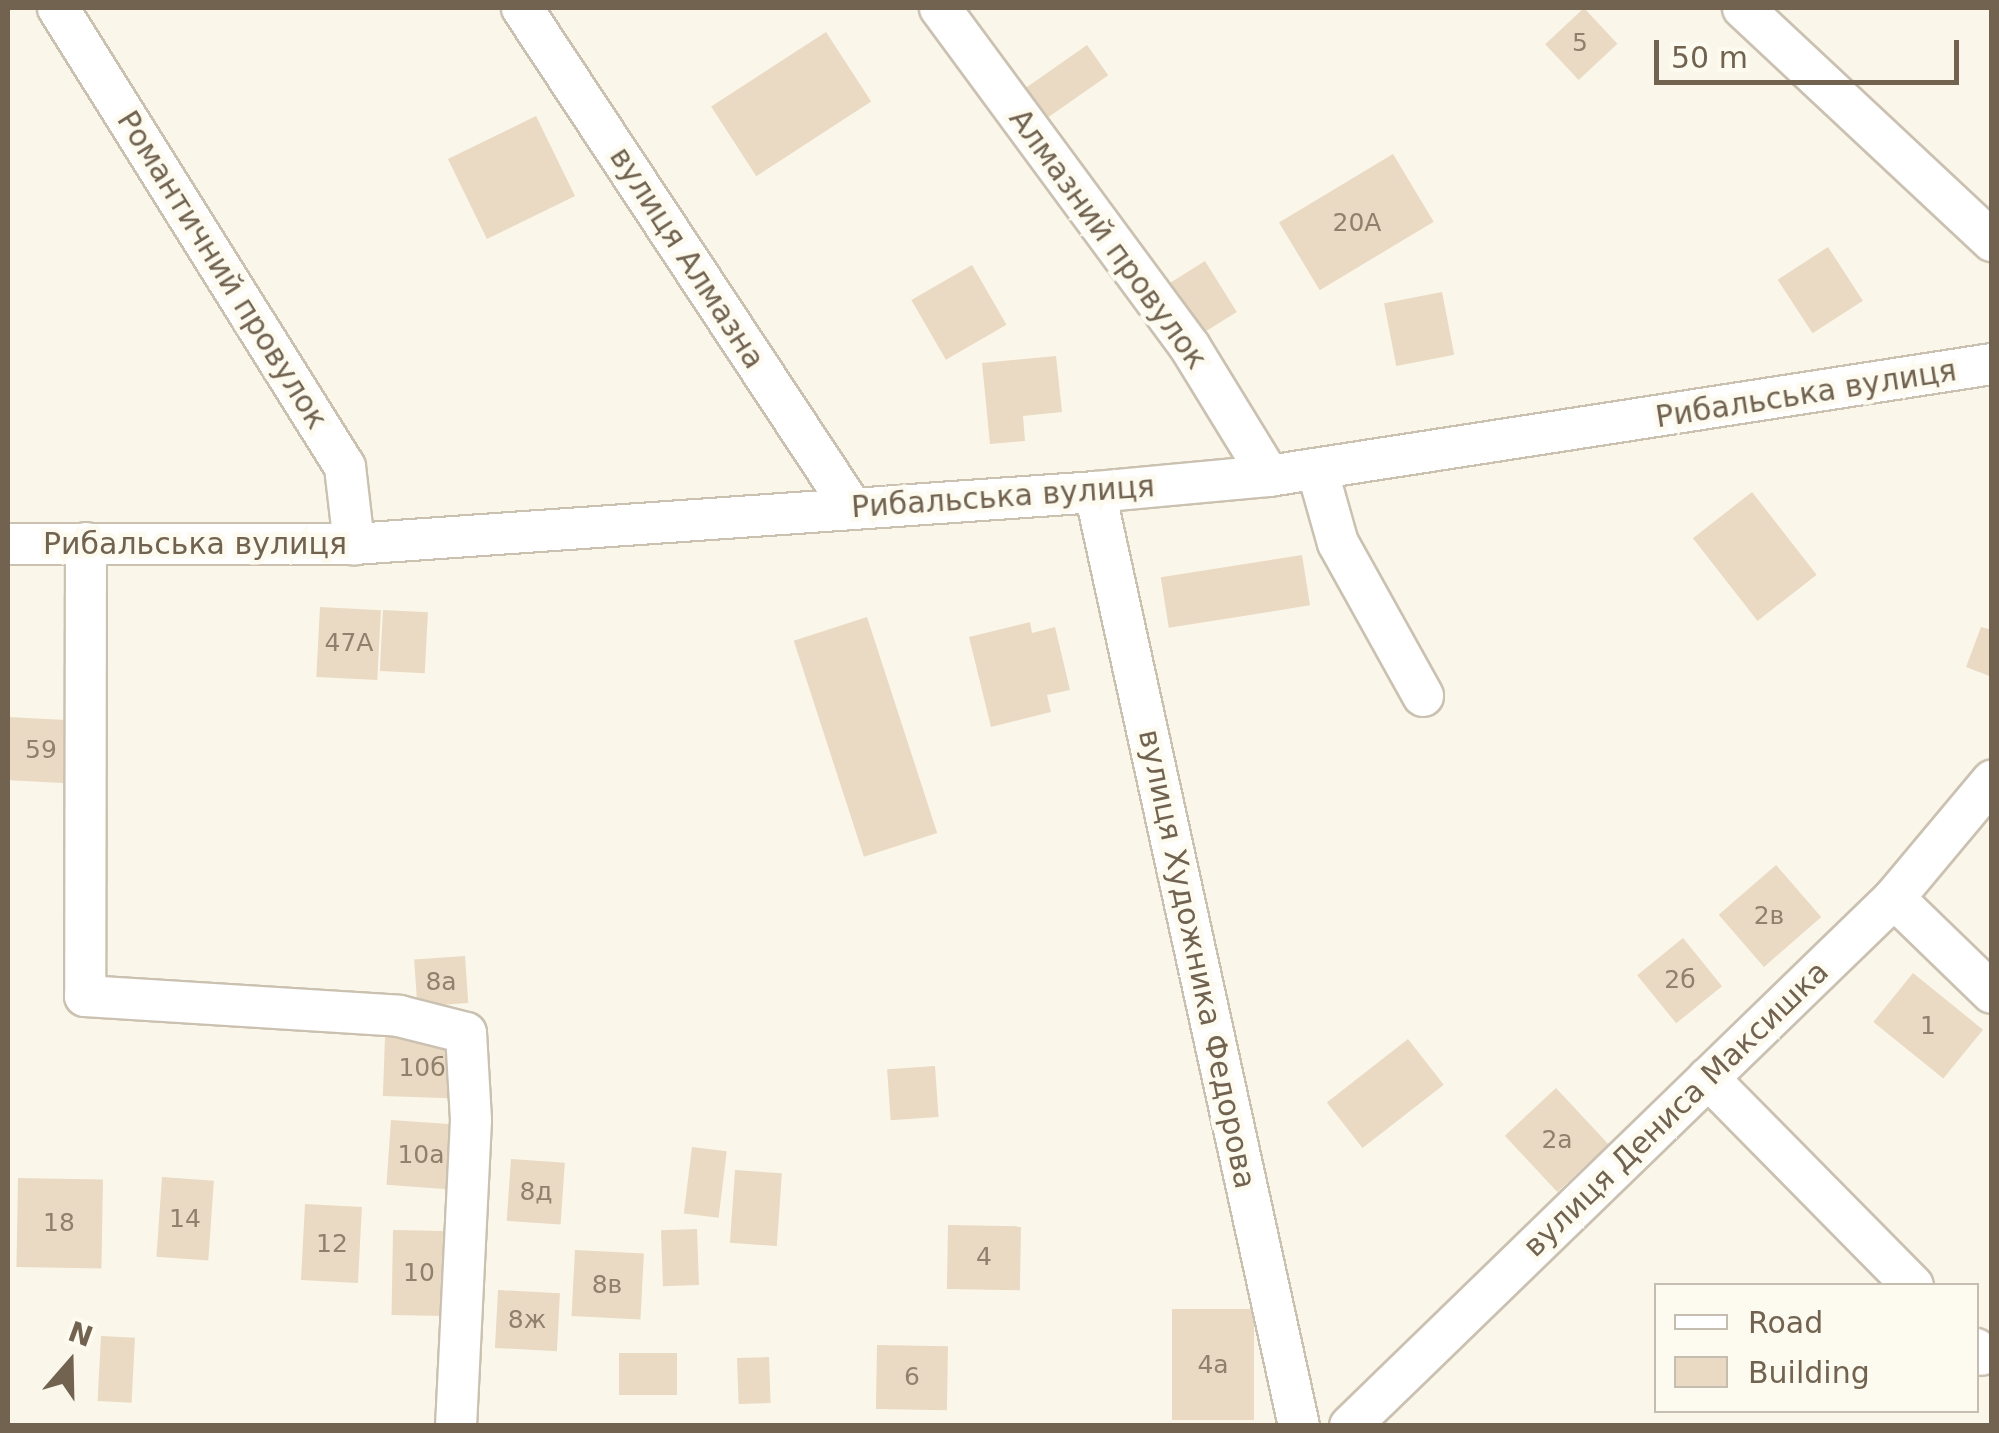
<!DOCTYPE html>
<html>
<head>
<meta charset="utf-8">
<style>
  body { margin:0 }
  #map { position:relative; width:1999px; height:1433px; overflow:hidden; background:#faf7ea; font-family:"DejaVu Sans",sans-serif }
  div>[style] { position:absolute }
  .building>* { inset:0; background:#eadac3; transform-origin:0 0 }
  .roads { filter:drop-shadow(2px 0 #cbc1b1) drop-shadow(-2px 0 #cbc1b1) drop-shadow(0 2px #cbc1b1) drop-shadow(0 -2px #cbc1b1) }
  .minor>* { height:40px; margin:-20px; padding:0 20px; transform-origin:20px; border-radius:20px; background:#fff }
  span { translate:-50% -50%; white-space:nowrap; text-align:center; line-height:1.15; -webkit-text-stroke:9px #fdfaf0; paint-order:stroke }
  .number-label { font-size:25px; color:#8f816d }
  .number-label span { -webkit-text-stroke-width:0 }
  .street-label { font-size:30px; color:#716350 }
  .frame { position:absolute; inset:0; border:10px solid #716350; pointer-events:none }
  .legend { position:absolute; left:1654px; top:1283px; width:325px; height:130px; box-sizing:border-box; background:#fdfaf0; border:2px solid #c5beb0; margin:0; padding:12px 18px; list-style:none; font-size:30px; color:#716350 }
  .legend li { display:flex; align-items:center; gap:20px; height:50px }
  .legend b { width:50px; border:2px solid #c5beb0 }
  .north { position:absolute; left:20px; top:1313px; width:100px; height:100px; -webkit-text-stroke:8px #fdfaf0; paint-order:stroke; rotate:20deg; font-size:28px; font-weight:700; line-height:40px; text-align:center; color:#716350 }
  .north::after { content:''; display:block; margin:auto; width:35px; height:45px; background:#716350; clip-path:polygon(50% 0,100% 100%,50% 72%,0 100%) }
  .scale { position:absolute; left:1654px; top:40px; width:305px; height:45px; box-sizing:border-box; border:5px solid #716350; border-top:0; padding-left:12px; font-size:30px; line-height:35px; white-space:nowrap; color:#716350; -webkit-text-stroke:8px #fdfaf0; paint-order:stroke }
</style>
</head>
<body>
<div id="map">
  <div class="building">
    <div style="left:1584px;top:8px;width:49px;height:53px;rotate:47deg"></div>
    <div style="left:826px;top:32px;width:83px;height:137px;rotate:57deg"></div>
    <div style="left:1087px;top:45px;width:37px;height:78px;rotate:55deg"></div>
    <div style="left:536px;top:116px;width:89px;height:98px;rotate:64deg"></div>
    <div style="left:1393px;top:154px;width:79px;height:133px;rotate:59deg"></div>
    <div style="left:1828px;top:247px;width:64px;height:60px;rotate:57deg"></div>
    <div style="left:1205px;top:261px;width:60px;height:47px;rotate:58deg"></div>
    <div style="left:972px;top:265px;width:69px;height:70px;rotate:60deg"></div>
    <div style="left:1442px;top:292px;width:64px;height:59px;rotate:79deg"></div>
    <div style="clip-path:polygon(1056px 356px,1062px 412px,1023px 416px,1025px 441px,990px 444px,982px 363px)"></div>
    <div style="left:1752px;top:492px;width:105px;height:75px;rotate:52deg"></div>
    <div style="left:1302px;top:555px;width:51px;height:143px;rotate:81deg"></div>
    <div style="left:320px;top:607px;width:61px;height:70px;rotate:3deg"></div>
    <div style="left:383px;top:610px;width:45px;height:61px;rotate:3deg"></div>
    <div style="left:867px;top:617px;width:227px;height:77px;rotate:72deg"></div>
    <div style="clip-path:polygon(1030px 622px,1032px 633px,1055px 627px,1070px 690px,1047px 695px,1051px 712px,991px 727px,969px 637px)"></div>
    <div style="clip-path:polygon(1981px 627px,1992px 630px,1992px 677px,1966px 667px)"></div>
    <div style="left:8px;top:717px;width:68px;height:63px;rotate:3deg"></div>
    <div style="left:1776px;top:865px;width:69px;height:76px;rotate:49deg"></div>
    <div style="left:1683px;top:938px;width:62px;height:59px;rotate:51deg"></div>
    <div style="left:465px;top:956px;width:47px;height:51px;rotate:86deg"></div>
    <div style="left:1913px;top:973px;width:90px;height:63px;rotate:39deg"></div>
    <div style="left:385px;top:1036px;width:76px;height:60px;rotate:2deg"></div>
    <div style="left:1408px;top:1039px;width:58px;height:103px;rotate:52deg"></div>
    <div style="left:935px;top:1066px;width:51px;height:48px;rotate:86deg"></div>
    <div style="left:1556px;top:1088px;width:77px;height:70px;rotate:47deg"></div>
    <div style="left:391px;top:1120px;width:65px;height:65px;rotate:4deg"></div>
    <div style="left:692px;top:1147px;width:35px;height:67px;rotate:7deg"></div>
    <div style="left:511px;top:1159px;width:54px;height:62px;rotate:4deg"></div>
    <div style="left:735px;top:1170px;width:47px;height:73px;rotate:4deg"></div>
    <div style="left:162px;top:1177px;width:52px;height:80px;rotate:4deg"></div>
    <div style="left:18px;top:1178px;width:85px;height:89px;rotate:1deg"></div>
    <div style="left:305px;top:1204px;width:57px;height:76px;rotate:3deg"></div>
    <div style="left:948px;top:1225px;width:73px;height:64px;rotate:1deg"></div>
    <div style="left:697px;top:1229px;width:56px;height:36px;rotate:88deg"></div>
    <div style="left:393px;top:1230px;width:52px;height:85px;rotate:1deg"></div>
    <div style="left:575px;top:1250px;width:69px;height:66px;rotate:3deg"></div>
    <div style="left:498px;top:1290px;width:62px;height:58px;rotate:3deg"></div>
    <div style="left:1172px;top:1309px;width:82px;height:111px"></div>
    <div style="left:101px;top:1336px;width:34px;height:65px;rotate:3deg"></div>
    <div style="left:877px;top:1345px;width:71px;height:64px;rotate:1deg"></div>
    <div style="left:619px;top:1353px;width:58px;height:42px"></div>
    <div style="left:769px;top:1357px;width:46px;height:32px;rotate:88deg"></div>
  </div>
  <div class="roads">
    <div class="minor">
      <div style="left:58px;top:8px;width:541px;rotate:57.98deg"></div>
      <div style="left:345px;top:467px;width:78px;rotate:83.3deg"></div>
      <div style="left:522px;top:8px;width:599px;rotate:56.58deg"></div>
      <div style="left:940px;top:8px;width:421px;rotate:53.6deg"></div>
      <div style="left:1190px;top:347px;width:151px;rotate:58.5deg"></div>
      <div style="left:1743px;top:8px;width:341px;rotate:43.1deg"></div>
      <div style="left:1317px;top:469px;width:77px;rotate:74.2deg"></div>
      <div style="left:1338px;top:543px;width:175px;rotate:60.9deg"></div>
      <div style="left:1095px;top:492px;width:956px;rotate:77.68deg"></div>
      <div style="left:86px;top:543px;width:453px;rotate:90.1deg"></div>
      <div style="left:85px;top:996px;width:315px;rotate:3.6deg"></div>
      <div style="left:399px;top:1016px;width:69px;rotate:14.2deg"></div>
      <div style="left:466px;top:1033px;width:87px;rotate:86.7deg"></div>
      <div style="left:471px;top:1120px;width:306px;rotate:92.8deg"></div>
      <div style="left:8px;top:544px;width:346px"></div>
      <div style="left:354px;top:544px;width:743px;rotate:-4.01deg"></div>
      <div style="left:1095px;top:492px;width:175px;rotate:-5.3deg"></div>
      <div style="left:1269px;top:476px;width:732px;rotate:-8.81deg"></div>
      <div style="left:1894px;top:898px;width:136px;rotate:44.1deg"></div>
      <div style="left:1708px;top:1078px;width:292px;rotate:45.4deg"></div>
      <div style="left:1976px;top:1349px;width:8px;rotate:45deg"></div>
      <div style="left:1350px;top:1426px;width:758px;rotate:-44.14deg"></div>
      <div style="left:1894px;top:898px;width:153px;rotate:-50.1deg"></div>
    </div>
  </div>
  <div class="number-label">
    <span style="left:1580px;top:43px">5</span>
    <span style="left:1357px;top:223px">20A</span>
    <span style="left:349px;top:643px">47А</span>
    <span style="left:41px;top:750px">59</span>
    <span style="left:1769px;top:916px">2в</span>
    <span style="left:1680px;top:980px">2б</span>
    <span style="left:441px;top:982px">8а</span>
    <span style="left:1928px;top:1026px">1</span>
    <span style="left:422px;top:1068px">10б</span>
    <span style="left:1557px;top:1140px">2а</span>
    <span style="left:421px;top:1155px">10а</span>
    <span style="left:536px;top:1192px">8д</span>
    <span style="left:185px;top:1219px">14</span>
    <span style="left:59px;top:1223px">18</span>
    <span style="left:332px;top:1244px">12</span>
    <span style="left:984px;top:1257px">4</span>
    <span style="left:419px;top:1273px">10</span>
    <span style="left:607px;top:1285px">8в</span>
    <span style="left:527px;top:1320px">8ж</span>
    <span style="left:1213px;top:1365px">4а</span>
    <span style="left:912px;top:1377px">6</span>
  </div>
  <div class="street-label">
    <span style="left:1108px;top:239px;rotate:54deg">Алмазний провулок</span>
    <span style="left:687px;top:258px;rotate:57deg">вулиця Алмазна</span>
    <span style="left:222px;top:270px;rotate:58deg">Романтичний провулок</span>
    <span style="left:1806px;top:394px;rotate:-9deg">Рибальська вулиця</span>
    <span style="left:1003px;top:497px;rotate:-4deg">Рибальська вулиця</span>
    <span style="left:195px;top:544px">Рибальська вулиця</span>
    <span style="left:1197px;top:959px;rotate:78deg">вулиця Художника Федорова</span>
    <span style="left:1676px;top:1109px;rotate:-44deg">вулиця Дениса Максишка</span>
  </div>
  <div class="frame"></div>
  <ul class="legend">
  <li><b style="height:12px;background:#fff"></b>Road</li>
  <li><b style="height:28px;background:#eadac3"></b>Building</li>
  </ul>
  <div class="north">N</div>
  <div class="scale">50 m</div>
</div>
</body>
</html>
